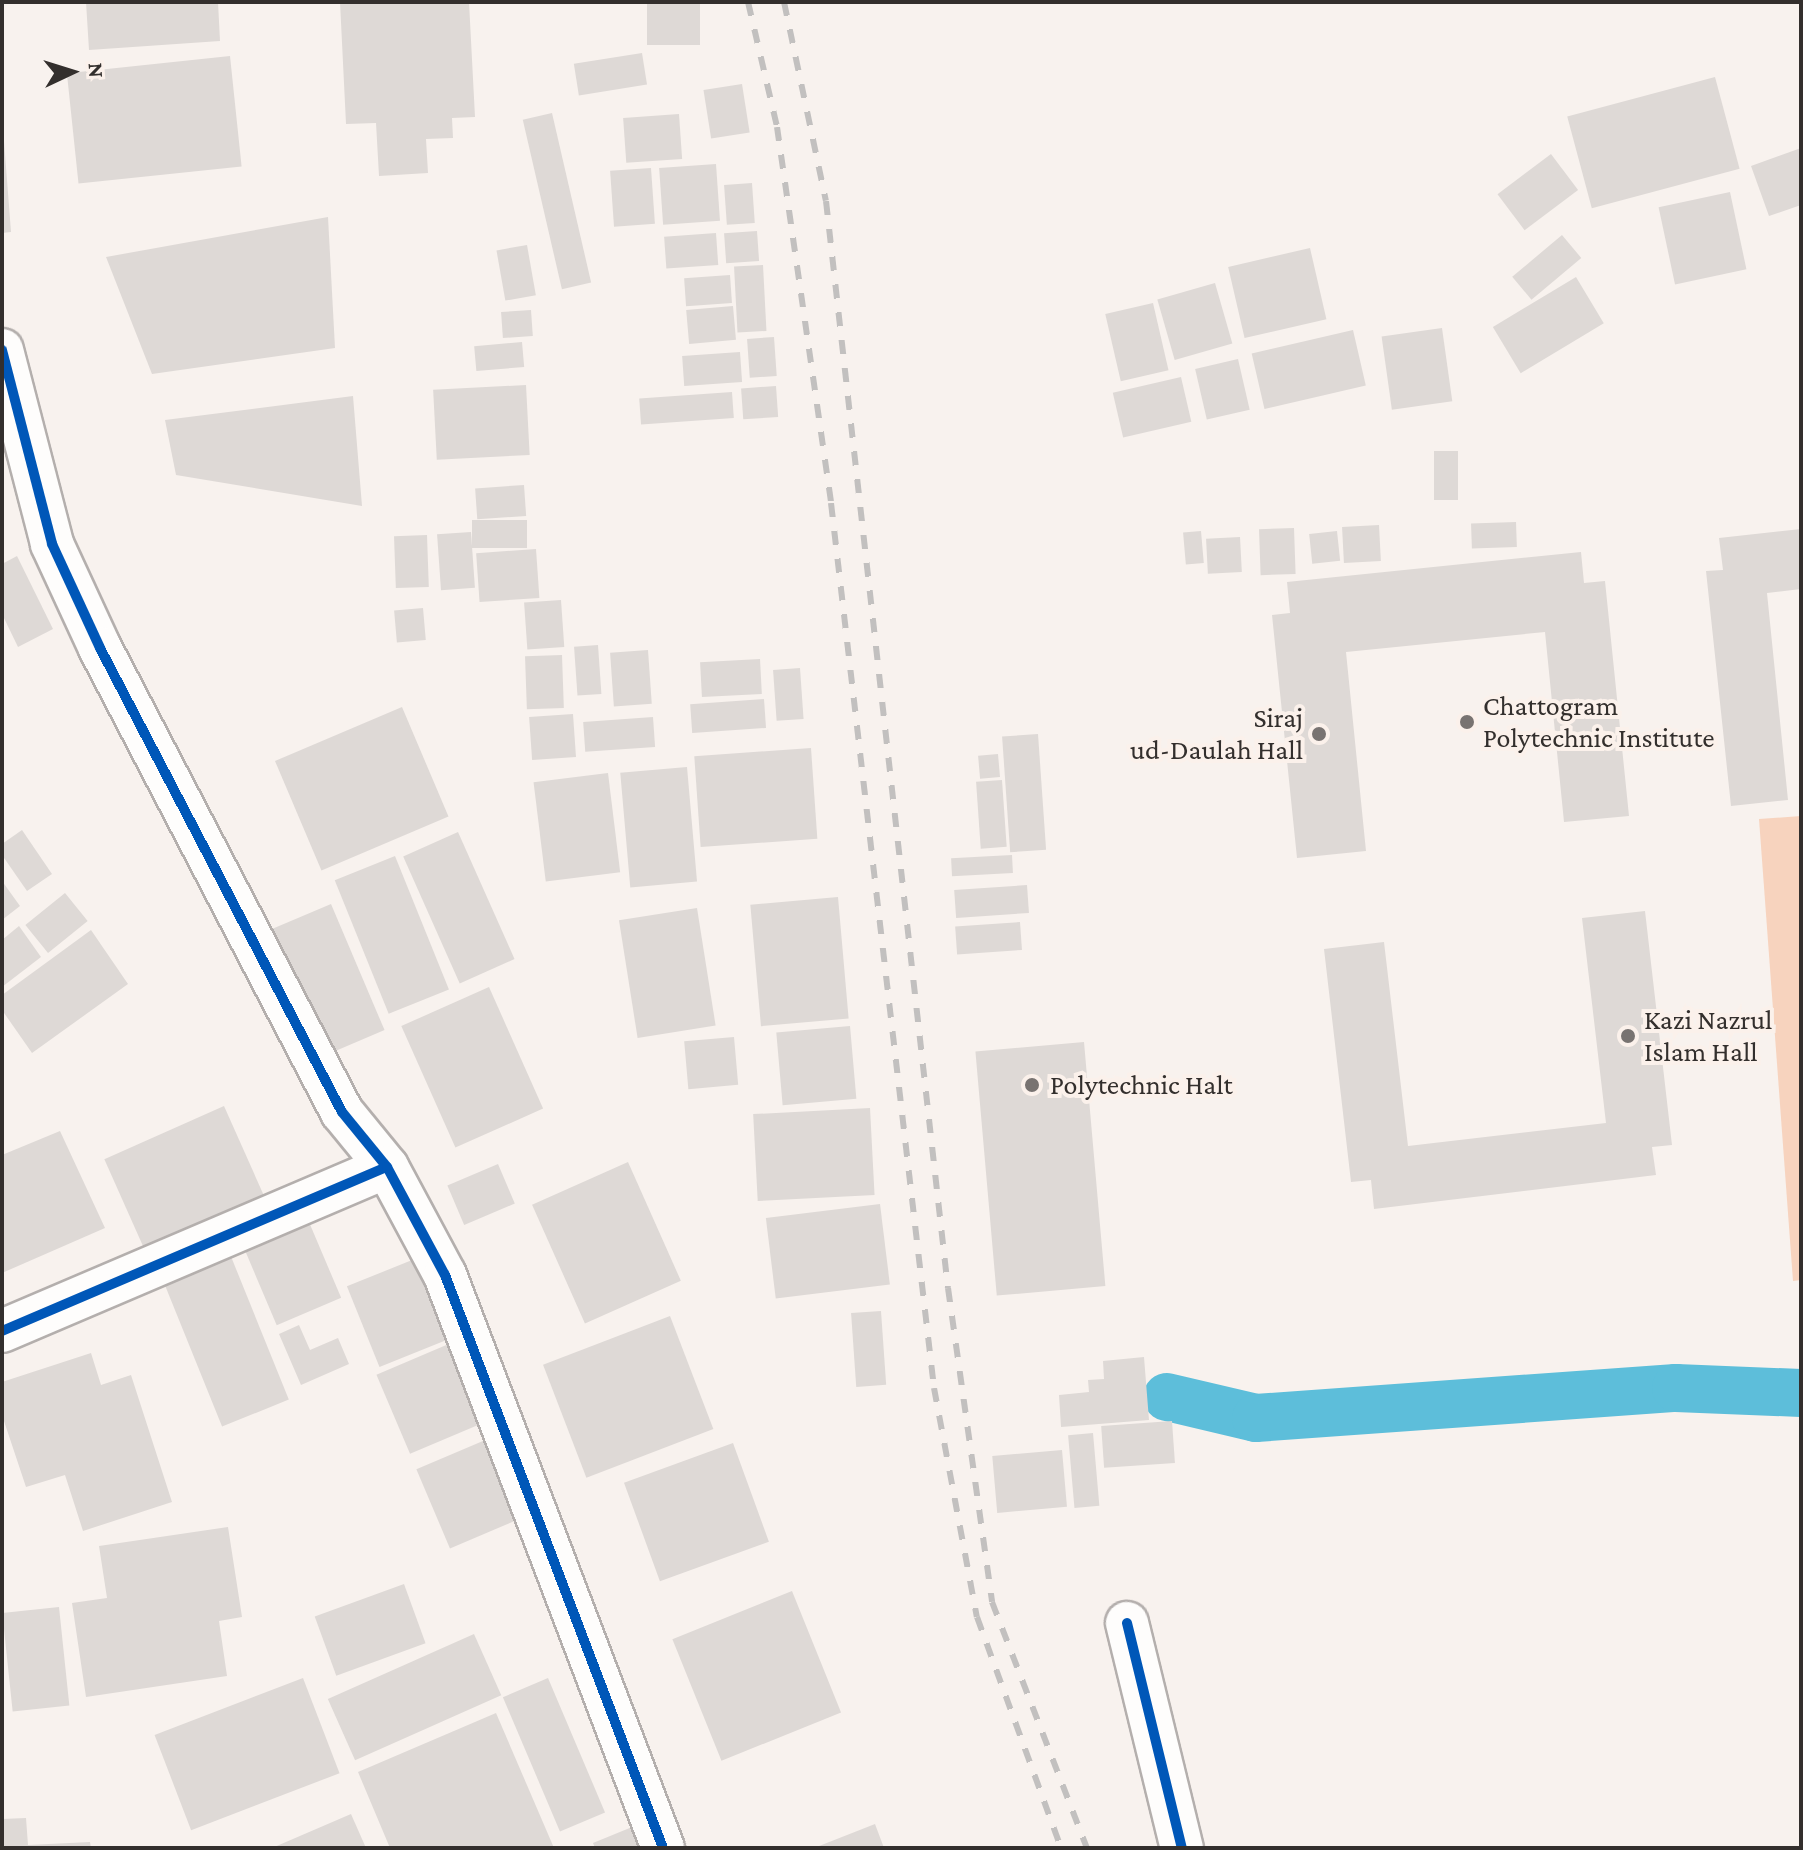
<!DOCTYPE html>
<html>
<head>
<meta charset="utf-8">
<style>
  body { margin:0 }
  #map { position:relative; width:1803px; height:1850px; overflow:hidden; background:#f8f2ee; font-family:"Crimson Pro",serif }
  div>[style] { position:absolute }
  .green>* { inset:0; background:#f7d3be }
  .canal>* { height:48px; margin:-24px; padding:0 24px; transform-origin:24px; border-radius:24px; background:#5dbeda }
  .building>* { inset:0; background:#ded9d6; transform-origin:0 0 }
  .roads { filter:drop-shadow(2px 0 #b4afad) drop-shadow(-2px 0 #b4afad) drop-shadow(0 2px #b4afad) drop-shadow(0 -2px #b4afad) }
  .street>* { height:42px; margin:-21px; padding:0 21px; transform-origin:21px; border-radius:21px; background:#fefdfc }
  .rail>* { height:6px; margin-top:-3px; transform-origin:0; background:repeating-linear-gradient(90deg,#c2c0bf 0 14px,transparent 0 28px) }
  .cycleway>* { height:10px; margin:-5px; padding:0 5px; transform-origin:5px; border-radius:5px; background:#0057b8 }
  .dots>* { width:22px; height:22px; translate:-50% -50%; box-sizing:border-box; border:4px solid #fbf1eb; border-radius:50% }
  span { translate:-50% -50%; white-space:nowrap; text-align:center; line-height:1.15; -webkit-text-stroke:8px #fbf1eb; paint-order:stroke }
  .poi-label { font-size:28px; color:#332f2d }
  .left { translate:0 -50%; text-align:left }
  .right { translate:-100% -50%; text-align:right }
  .frame { position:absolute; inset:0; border:4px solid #332f2d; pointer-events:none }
  .north { position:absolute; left:32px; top:32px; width:80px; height:80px; -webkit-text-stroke:6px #fbf1eb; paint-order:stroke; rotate:86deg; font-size:22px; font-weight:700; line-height:32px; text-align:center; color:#332f2d }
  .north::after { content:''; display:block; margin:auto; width:28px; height:36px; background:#332f2d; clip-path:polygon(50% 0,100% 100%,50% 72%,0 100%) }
</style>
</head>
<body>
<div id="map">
  <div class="green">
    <div style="clip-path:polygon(1801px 816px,1801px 1280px,1793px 1281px,1759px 819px)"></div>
  </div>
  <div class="canal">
    <div style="left:1167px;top:1397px;width:91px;rotate:13.3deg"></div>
    <div style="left:1256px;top:1418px;width:421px;rotate:-4.1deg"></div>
    <div style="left:1676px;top:1388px;width:125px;rotate:2.3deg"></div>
  </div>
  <div class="building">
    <div style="clip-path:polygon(86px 2px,218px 2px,220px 41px,89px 50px)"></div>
    <div style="clip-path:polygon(340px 2px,469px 2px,475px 117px,452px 118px,453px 138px,426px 139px,428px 173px,379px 176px,376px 123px,346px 124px)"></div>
    <div style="left:647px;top:2px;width:53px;height:43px"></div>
    <div style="left:642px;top:53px;width:32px;height:69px;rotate:81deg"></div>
    <div style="left:230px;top:56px;width:111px;height:164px;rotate:84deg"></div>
    <div style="left:1715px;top:77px;width:95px;height:153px;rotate:75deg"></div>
    <div style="left:742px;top:84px;width:49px;height:39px;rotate:81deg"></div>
    <div style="left:552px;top:113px;width:174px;height:30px;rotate:77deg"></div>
    <div style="left:679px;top:114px;width:45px;height:56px;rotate:86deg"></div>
    <div style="clip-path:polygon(2px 141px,4px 141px,11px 232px,2px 233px)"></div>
    <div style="clip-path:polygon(1801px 148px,1801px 205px,1769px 216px,1751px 166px)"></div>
    <div style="left:1551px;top:154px;width:45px;height:67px;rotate:53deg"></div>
    <div style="left:716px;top:164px;width:57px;height:57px;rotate:86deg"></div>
    <div style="left:651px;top:168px;width:56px;height:41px;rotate:86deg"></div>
    <div style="left:752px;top:183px;width:40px;height:28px;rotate:86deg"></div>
    <div style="left:1730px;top:192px;width:79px;height:73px;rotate:78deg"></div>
    <div style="clip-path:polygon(328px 217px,335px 348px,152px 374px,106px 257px)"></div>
    <div style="left:757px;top:231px;width:30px;height:33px;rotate:86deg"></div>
    <div style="left:716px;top:233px;width:32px;height:52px;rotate:86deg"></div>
    <div style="left:1562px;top:235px;width:30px;height:65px;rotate:50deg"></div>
    <div style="left:527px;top:245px;width:51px;height:31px;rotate:80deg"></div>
    <div style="left:1310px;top:248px;width:73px;height:84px;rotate:77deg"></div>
    <div style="left:763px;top:265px;width:66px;height:29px;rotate:87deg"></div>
    <div style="left:730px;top:275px;width:28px;height:46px;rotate:86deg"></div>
    <div style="left:1576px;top:277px;width:54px;height:97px;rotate:59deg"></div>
    <div style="left:1215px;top:283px;width:63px;height:60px;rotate:74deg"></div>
    <div style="left:1153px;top:303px;width:69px;height:49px;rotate:77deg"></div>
    <div style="left:733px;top:306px;width:34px;height:47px;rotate:85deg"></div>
    <div style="left:531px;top:310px;width:26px;height:30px;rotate:86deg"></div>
    <div style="left:1442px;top:328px;width:74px;height:61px;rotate:82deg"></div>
    <div style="left:1353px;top:330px;width:57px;height:104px;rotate:77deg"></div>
    <div style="left:774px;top:337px;width:39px;height:27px;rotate:86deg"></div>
    <div style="left:522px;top:342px;width:25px;height:48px;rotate:85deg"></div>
    <div style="left:740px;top:352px;width:30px;height:58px;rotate:86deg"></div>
    <div style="left:1238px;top:359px;width:52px;height:44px;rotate:77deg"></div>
    <div style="left:1181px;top:377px;width:46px;height:70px;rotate:77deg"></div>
    <div style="left:526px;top:385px;width:70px;height:93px;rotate:87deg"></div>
    <div style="left:776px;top:386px;width:31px;height:35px;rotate:86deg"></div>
    <div style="left:732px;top:392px;width:26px;height:93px;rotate:86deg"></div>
    <div style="clip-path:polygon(353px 396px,362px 506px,176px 475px,165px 420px)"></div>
    <div style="left:1434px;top:451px;width:24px;height:49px"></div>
    <div style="left:524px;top:485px;width:31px;height:49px;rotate:86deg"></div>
    <div style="left:527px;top:520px;width:28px;height:55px;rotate:90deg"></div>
    <div style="left:1516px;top:522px;width:25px;height:45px;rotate:88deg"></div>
    <div style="left:1379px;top:525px;width:36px;height:37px;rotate:87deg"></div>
    <div style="left:1294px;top:528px;width:46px;height:35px;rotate:88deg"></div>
    <div style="clip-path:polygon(1801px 529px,1801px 589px,1767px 593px,1788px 800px,1731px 806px,1706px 571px,1723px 570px,1719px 538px)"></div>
    <div style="left:1201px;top:531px;width:32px;height:18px;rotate:85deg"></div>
    <div style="left:1337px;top:531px;width:30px;height:28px;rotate:84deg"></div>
    <div style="left:471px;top:532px;width:56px;height:34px;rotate:86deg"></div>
    <div style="left:427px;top:535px;width:52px;height:33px;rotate:88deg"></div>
    <div style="left:1240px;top:537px;width:35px;height:34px;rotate:87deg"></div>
    <div style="left:536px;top:549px;width:49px;height:60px;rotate:86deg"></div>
    <div style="clip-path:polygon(1581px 552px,1584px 583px,1605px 581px,1629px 816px,1564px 822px,1545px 632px,1346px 652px,1366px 851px,1297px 858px,1272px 615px,1290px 613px,1287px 582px)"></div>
    <div style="clip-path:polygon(17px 556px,53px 629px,18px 647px,2px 614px,2px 564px)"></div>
    <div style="left:561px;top:600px;width:47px;height:37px;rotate:86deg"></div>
    <div style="left:423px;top:608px;width:32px;height:29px;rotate:85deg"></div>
    <div style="left:598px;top:645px;width:49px;height:24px;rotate:86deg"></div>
    <div style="left:648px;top:650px;width:54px;height:38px;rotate:86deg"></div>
    <div style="left:562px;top:655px;width:53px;height:37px;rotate:88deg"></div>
    <div style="left:760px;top:659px;width:35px;height:60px;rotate:87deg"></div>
    <div style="left:800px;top:668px;width:51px;height:27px;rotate:86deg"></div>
    <div style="left:764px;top:699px;width:29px;height:74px;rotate:86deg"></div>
    <div style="left:402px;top:707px;width:119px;height:138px;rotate:67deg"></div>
    <div style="left:573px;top:714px;width:43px;height:44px;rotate:86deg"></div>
    <div style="left:653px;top:717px;width:30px;height:70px;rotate:86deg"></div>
    <div style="left:1038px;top:734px;width:116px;height:36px;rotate:86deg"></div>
    <div style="left:811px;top:748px;width:91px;height:117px;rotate:86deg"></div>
    <div style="left:998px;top:754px;width:23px;height:20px;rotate:85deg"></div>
    <div style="left:687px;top:767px;width:115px;height:67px;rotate:85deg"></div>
    <div style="left:608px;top:773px;width:100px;height:75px;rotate:83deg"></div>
    <div style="left:1002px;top:780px;width:67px;height:26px;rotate:86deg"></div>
    <div style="clip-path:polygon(22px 830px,52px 874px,27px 891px,2px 855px,2px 844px)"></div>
    <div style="left:458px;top:832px;width:139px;height:60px;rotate:66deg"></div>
    <div style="left:1012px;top:855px;width:18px;height:61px;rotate:87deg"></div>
    <div style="left:395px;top:856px;width:144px;height:65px;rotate:68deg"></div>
    <div style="clip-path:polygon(2px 881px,20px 906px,2px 920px)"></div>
    <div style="left:1027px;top:885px;width:28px;height:73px;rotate:86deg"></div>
    <div style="left:65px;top:893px;width:36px;height:51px;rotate:51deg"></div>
    <div style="left:838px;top:897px;width:122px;height:88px;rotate:85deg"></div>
    <div style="left:331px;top:904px;width:137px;height:68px;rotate:67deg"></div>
    <div style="left:697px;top:908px;width:119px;height:79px;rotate:81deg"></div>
    <div style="clip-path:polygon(1645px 911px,1672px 1145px,1652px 1147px,1656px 1175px,1374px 1209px,1371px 1180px,1351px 1182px,1324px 949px,1384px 942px,1408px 1146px,1606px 1123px,1582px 918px)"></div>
    <div style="left:1020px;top:922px;width:28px;height:65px;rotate:86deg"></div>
    <div style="clip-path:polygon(19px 926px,41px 957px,2px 987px,2px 940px)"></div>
    <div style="clip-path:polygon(91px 930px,128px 984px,32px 1053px,2px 1010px,2px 995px)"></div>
    <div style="left:489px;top:987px;width:133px;height:96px;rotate:66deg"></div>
    <div style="left:850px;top:1026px;width:73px;height:74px;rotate:85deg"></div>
    <div style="left:734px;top:1037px;width:48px;height:50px;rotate:85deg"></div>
    <div style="left:1084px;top:1042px;width:245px;height:109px;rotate:85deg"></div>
    <div style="left:224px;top:1106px;width:98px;height:131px;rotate:66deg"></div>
    <div style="left:870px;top:1108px;width:87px;height:117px;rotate:87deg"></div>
    <div style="clip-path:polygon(60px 1131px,105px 1228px,2px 1273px,2px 1155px)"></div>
    <div style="left:628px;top:1162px;width:130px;height:105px;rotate:66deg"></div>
    <div style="left:498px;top:1164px;width:43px;height:55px;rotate:67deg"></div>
    <div style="left:880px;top:1204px;width:81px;height:115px;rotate:83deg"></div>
    <div style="left:306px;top:1215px;width:90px;height:70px;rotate:67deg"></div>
    <div style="left:230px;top:1254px;width:157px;height:72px;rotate:68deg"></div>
    <div style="left:422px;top:1256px;width:87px;height:81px;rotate:68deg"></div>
    <div style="left:881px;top:1311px;width:74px;height:30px;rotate:86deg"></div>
    <div style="left:670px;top:1316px;width:121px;height:136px;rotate:69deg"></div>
    <div style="clip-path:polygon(299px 1325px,310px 1350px,338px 1338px,349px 1364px,301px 1385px,279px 1334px)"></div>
    <div style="left:451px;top:1343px;width:86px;height:81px;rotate:67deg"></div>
    <div style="clip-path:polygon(91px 1353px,101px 1385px,131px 1375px,172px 1502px,83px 1531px,65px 1475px,26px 1487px,2px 1415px,2px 1382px)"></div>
    <div style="clip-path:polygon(1144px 1357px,1149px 1420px,1061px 1427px,1059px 1395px,1089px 1392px,1088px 1380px,1104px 1379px,1103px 1361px)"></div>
    <div style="left:1172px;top:1421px;width:42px;height:71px;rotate:86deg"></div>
    <div style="left:1093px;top:1433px;width:73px;height:25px;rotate:85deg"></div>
    <div style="left:490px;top:1438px;width:86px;height:80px;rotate:67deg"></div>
    <div style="left:733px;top:1443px;width:105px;height:116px;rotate:70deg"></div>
    <div style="left:1062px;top:1450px;width:57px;height:70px;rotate:85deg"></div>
    <div style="clip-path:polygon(228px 1527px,242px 1617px,219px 1621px,227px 1676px,86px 1697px,72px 1603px,107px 1598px,99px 1546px)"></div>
    <div style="left:404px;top:1584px;width:63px;height:95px;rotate:70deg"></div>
    <div style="left:792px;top:1591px;width:131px;height:129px;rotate:68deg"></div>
    <div style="left:59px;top:1607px;width:99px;height:57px;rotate:84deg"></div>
    <div style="left:474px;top:1634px;width:67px;height:160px;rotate:66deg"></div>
    <div style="left:303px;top:1678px;width:102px;height:159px;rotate:69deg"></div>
    <div style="left:548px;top:1678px;width:146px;height:49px;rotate:67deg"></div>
    <div style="clip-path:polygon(496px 1713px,554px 1848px,390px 1848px,358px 1772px)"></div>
    <div style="clip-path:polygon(351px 1814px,366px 1848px,272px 1848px)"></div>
    <div style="clip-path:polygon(26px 1818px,28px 1845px,90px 1842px,91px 1848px,2px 1848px,2px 1819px)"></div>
    <div style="clip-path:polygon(875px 1824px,884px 1848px,814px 1848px)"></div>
    <div style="clip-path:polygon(637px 1825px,646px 1848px,595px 1848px,593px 1843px)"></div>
  </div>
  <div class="roads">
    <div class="street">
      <div style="left:2px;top:350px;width:200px;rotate:75.5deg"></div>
      <div style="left:52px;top:544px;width:115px;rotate:65.2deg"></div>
      <div style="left:100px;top:648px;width:523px;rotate:62.46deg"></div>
      <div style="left:342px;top:1112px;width:71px;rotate:50.7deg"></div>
      <div style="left:2px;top:1331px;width:418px;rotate:-23.1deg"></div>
      <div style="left:387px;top:1167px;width:123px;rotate:61.8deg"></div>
      <div style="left:445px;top:1275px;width:613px;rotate:69.17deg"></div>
      <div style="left:1127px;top:1623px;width:232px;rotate:76.3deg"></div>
    </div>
  </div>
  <div class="rail">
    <div style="left:748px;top:2px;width:128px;rotate:76.9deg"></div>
    <div style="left:777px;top:127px;width:380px;rotate:81.8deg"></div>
    <div style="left:831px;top:503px;width:891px;rotate:83.36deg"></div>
    <div style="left:934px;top:1388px;width:233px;rotate:79.4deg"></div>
    <div style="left:977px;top:1617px;width:246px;rotate:70deg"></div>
    <div style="left:784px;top:2px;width:203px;rotate:78.1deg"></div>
    <div style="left:826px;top:201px;width:1094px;rotate:83.6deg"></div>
    <div style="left:948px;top:1288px;width:317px;rotate:82deg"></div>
    <div style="left:992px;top:1602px;width:264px;rotate:68.9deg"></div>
  </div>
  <div class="cycleway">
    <div style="left:2px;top:350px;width:200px;rotate:75.5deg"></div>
    <div style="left:52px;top:544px;width:115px;rotate:65.2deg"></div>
    <div style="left:100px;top:648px;width:523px;rotate:62.46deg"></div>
    <div style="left:342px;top:1112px;width:71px;rotate:50.7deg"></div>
    <div style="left:2px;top:1331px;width:418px;rotate:-23.1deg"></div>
    <div style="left:387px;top:1167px;width:123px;rotate:61.8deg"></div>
    <div style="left:445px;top:1275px;width:613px;rotate:69.17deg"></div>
    <div style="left:1127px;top:1623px;width:232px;rotate:76.3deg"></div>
  </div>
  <div class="dots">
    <div style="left:1467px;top:722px;background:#787371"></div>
    <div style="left:1319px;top:734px;background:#787371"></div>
    <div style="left:1628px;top:1036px;background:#787371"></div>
    <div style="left:1032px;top:1085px;background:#787371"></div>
  </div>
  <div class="poi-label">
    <span class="left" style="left:1483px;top:722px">Chattogram<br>Polytechnic Institute</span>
    <span class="right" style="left:1303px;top:734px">Siraj<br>ud-Daulah Hall</span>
    <span class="left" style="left:1644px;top:1036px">Kazi Nazrul<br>Islam Hall</span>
    <span class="left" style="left:1050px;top:1085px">Polytechnic Halt</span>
  </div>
  <div class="frame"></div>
  <div class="north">N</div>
</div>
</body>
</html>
